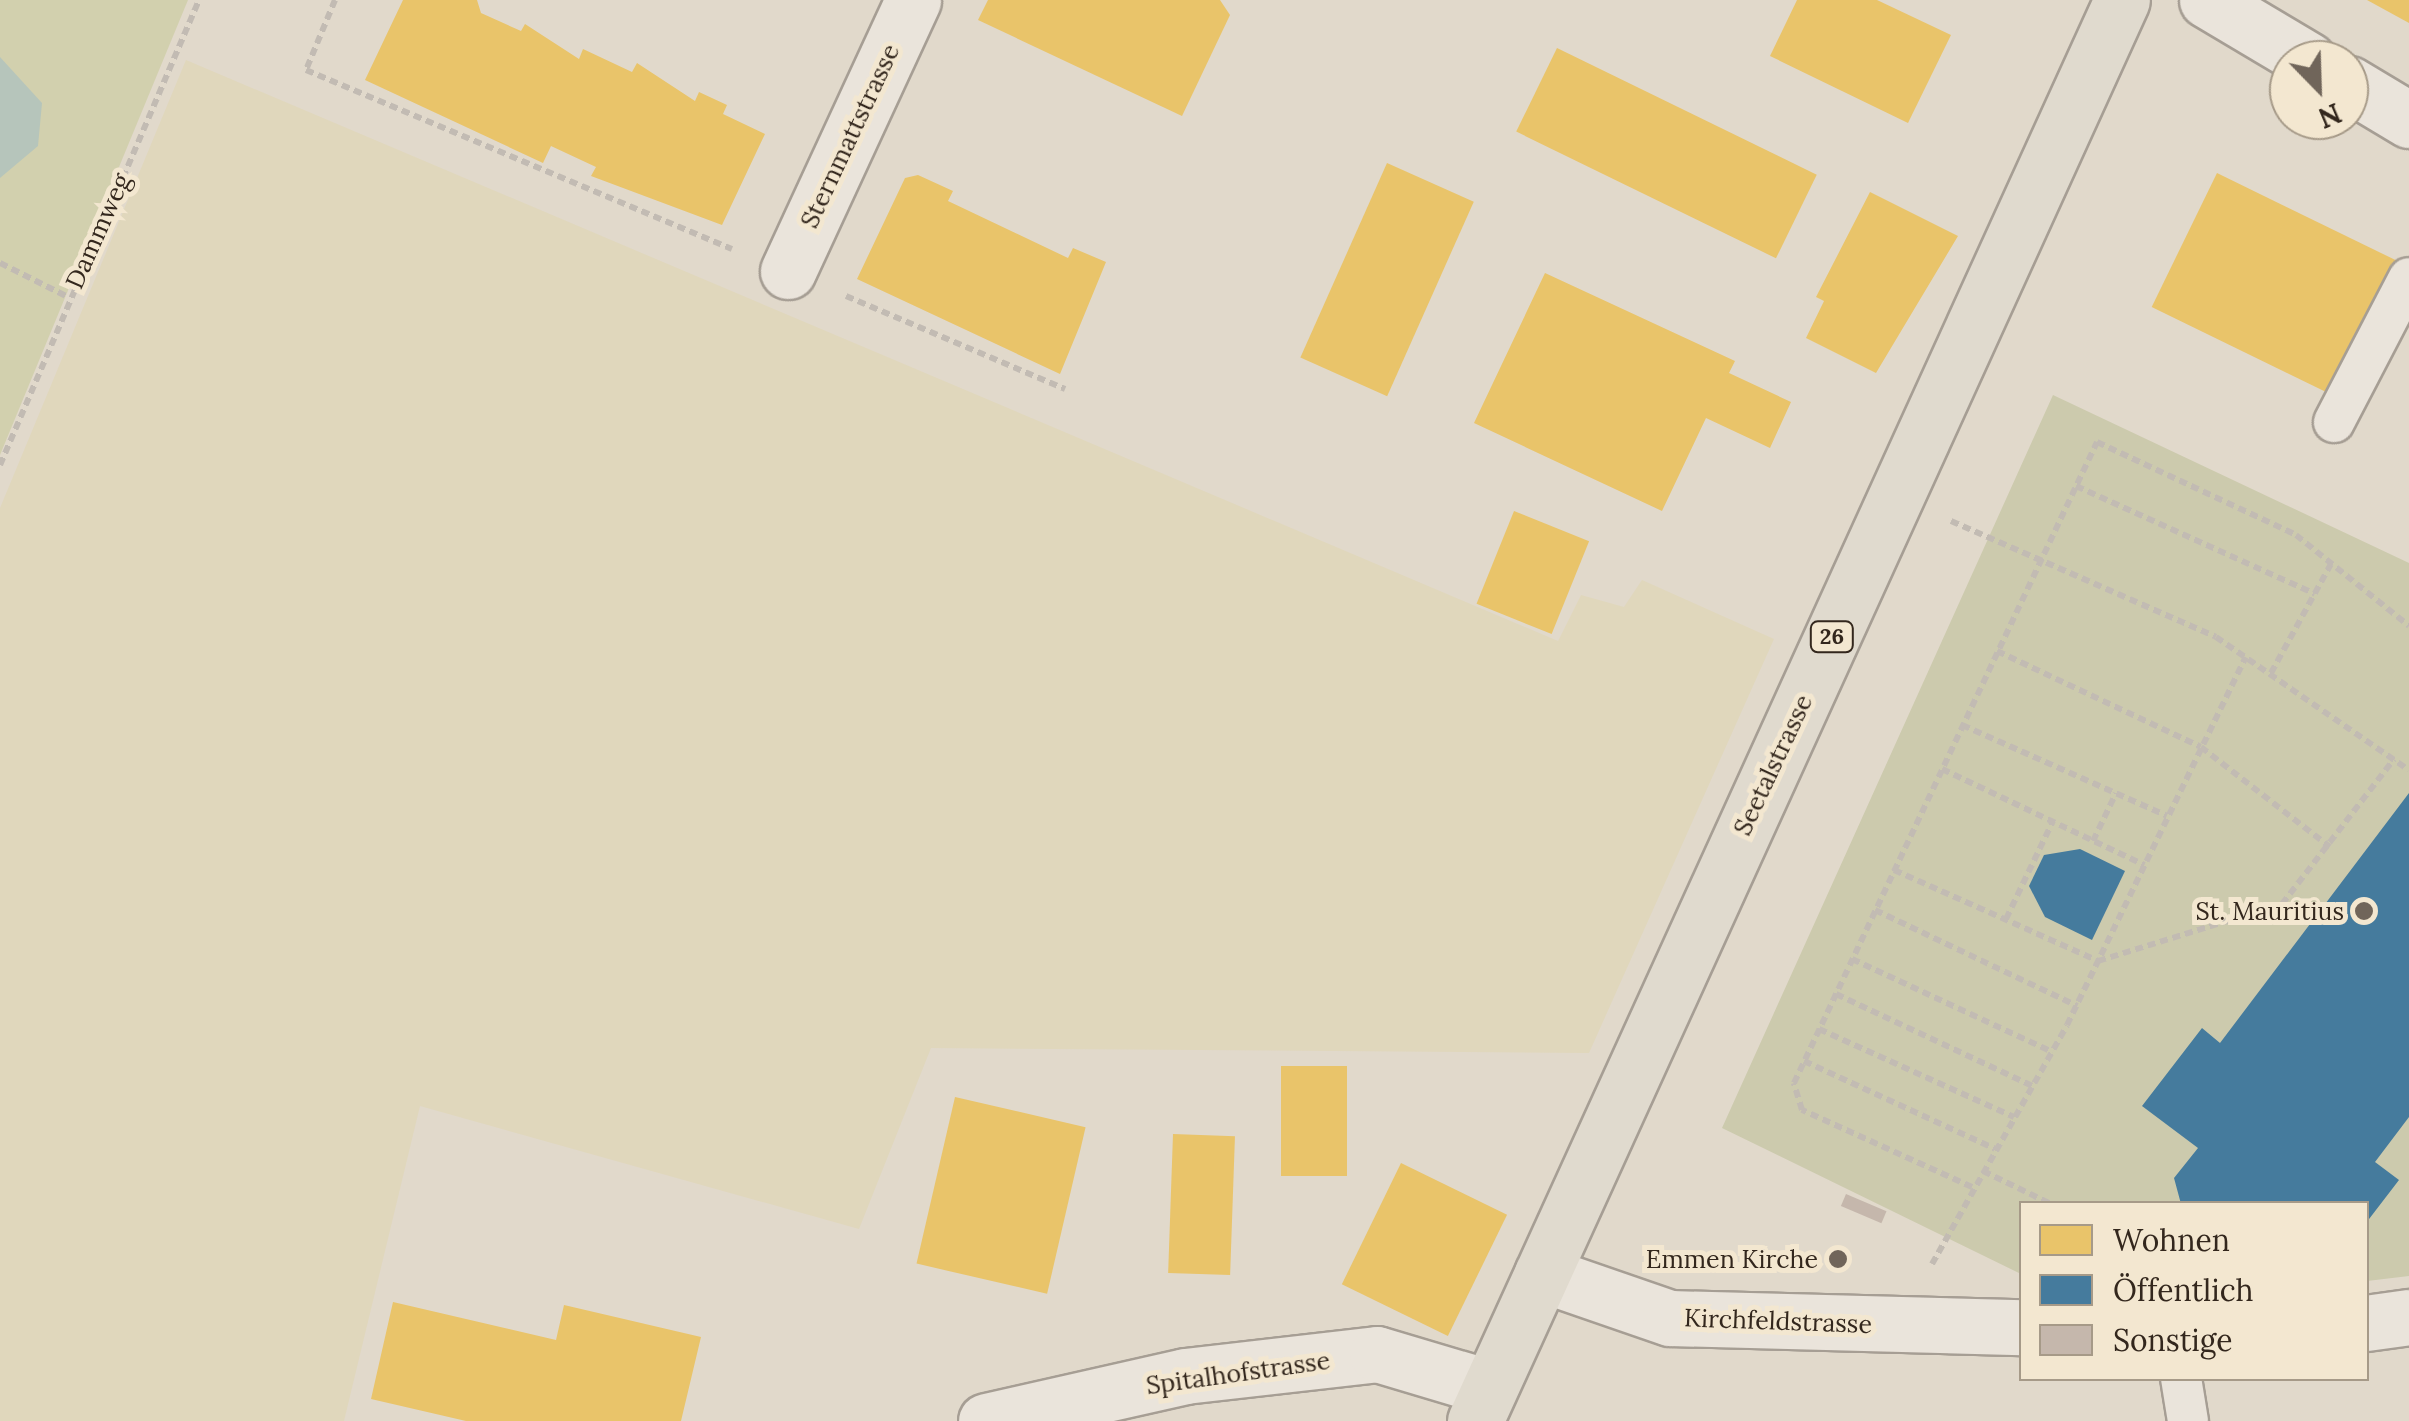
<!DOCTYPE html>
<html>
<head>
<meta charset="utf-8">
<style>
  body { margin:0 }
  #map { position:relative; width:2409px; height:1421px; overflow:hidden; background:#e1d9cb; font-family:Lora,serif }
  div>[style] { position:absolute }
  .farmland>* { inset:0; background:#e0d7bc }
  .green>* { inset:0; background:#d2d0ae }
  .cemetery>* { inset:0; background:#cccaad }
  .water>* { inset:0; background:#b6c5bb }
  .homes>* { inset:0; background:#e9c46a; transform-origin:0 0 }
  .public>* { inset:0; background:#457b9d }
  .building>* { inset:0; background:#c5b7ac; transform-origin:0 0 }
  .path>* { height:6px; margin-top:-3px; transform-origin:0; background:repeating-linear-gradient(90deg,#c2bbb3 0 8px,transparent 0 13px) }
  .roads { filter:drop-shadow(2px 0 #a69e94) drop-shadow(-2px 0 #a69e94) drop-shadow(0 2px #a69e94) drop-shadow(0 -2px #a69e94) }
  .service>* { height:40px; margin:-20px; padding:0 20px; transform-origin:20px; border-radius:20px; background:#eae4db }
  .minor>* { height:55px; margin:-27.5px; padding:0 27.5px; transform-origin:27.5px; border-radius:27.5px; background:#eae4db }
  .tertiary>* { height:55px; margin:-27.5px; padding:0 27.5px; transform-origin:27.5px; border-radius:27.5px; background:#eae4db }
  .primary>* { height:55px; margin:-27.5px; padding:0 27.5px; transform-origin:27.5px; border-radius:27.5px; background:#e0dace }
  .dots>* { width:28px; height:28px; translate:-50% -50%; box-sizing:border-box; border:5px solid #f3e7d0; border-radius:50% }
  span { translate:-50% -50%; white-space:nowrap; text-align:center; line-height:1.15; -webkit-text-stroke:10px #f3e7d0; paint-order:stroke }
  .shield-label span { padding:2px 8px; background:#f3e7d0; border:2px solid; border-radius:8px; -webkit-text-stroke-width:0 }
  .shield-label { font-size:22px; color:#33271d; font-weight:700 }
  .street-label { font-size:25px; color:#33271d }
  .poi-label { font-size:25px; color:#33271d }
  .right { translate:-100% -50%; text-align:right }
  .legend { position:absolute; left:2019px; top:1201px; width:350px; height:180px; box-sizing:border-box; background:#f3e7d0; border:2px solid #a69a88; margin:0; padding:12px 18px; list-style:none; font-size:30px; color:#33271d }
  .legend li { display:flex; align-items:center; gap:20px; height:50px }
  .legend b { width:50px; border:2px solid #a69a88 }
  .north { position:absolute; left:2269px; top:40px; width:100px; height:100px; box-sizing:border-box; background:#f3e7d0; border:2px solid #a69a88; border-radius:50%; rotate:157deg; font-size:28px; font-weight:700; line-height:40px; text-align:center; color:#33271d }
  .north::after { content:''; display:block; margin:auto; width:35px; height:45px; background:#70655a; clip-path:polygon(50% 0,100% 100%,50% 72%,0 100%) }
</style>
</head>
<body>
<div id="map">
  <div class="farmland">
    <div style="clip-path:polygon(186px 60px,1558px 641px,1581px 595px,1624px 607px,1642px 580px,1774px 639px,1589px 1053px,931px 1048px,859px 1229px,420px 1106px,344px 1421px,0 1421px,0 508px)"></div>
  </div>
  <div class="green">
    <div style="clip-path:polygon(0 0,188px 0,0 455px)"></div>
  </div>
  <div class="cemetery">
    <div style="clip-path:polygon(2053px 395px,2409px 563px,2409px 1276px,2367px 1281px,2366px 1204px,2022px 1204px,2021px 1274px,1722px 1128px)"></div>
  </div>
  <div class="water">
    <div style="clip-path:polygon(0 57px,42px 103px,38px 146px,0 178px)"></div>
  </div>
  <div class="homes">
    <div style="clip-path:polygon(403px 0,477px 0,481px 13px,521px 31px,525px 24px,579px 59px,583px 49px,632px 72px,637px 63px,695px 101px,699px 92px,727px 105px,723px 114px,765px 134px,722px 225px,591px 176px,596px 167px,551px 146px,543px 163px,365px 80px)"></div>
    <div style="clip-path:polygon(988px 0,1220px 0,1230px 15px,1182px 116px,978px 20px)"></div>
    <div style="clip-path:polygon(1797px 0,1877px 0,1951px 35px,1908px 123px,1770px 56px)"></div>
    <div style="clip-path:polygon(2367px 0,2409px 0,2409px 23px)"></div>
    <div style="left:1557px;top:48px;width:289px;height:93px;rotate:26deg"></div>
    <div style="left:1387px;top:163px;width:95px;height:213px;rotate:24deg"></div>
    <div style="left:2217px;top:173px;width:202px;height:149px;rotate:26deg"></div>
    <div style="clip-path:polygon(918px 175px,953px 191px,948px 201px,1068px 258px,1073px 248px,1106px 262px,1060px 374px,857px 279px,905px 178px)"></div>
    <div style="clip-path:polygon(1870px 192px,1958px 236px,1876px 373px,1806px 338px,1824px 301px,1816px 297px)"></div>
    <div style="clip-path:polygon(1545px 273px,1735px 361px,1729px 373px,1791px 402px,1770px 448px,1706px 418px,1662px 511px,1474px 423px)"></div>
    <div style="left:1514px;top:511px;width:81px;height:100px;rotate:22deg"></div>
    <div style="left:1281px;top:1066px;width:66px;height:110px"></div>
    <div style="left:955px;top:1097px;width:134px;height:171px;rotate:13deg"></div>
    <div style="left:1173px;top:1134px;width:62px;height:139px;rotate:2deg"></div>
    <div style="left:1401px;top:1163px;width:118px;height:135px;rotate:26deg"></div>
    <div style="clip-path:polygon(393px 1302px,556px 1340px,564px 1305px,701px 1337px,681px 1421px,466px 1421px,371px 1399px)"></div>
  </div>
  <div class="public">
    <div style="clip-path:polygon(2409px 793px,2409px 1117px,2375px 1162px,2399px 1180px,2366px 1223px,2366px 1204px,2181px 1204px,2174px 1178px,2198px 1148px,2142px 1106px,2202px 1028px,2220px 1043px)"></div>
    <div style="clip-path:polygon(2080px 849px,2125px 871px,2092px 940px,2045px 917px,2029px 886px,2044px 855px)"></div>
  </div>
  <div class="building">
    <div style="left:1846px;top:1194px;width:44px;height:13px;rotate:23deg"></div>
  </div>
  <div class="path">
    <div style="left:335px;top:0;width:76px;rotate:112.5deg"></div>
    <div style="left:306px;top:70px;width:462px;rotate:22.8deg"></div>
    <div style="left:0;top:263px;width:76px;rotate:26.6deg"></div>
    <div style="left:846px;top:296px;width:238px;rotate:23deg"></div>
    <div style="left:0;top:465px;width:506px;rotate:-66.83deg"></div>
    <div style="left:2076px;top:486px;width:262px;rotate:24.3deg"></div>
    <div style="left:1951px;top:521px;width:289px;rotate:23.6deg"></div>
    <div style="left:2216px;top:637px;width:234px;rotate:34.6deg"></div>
    <div style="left:1997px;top:651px;width:225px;rotate:25.2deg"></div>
    <div style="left:2201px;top:747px;width:163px;rotate:37.8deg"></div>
    <div style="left:2271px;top:673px;width:124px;rotate:-61.2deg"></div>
    <div style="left:1962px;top:725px;width:224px;rotate:23.9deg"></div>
    <div style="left:1942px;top:769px;width:224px;rotate:25.4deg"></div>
    <div style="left:2093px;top:841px;width:53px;rotate:-64.4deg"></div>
    <div style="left:1894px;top:870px;width:223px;rotate:24deg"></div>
    <div style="left:2098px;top:961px;width:193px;rotate:-17.2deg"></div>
    <div style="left:2282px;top:904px;width:183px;rotate:-52.3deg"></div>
    <div style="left:1875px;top:910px;width:224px;rotate:25.4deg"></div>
    <div style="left:2006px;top:919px;width:109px;rotate:-64.4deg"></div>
    <div style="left:1852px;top:959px;width:221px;rotate:24.9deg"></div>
    <div style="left:1836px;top:994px;width:217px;rotate:25.1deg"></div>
    <div style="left:1819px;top:1029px;width:214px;rotate:24.3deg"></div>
    <div style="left:1804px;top:1061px;width:210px;rotate:24.7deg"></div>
    <div style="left:1983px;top:1171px;width:76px;rotate:25.9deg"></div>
    <div style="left:1972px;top:1187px;width:187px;rotate:-155.6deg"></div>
    <div style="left:1802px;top:1110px;width:28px;rotate:-107deg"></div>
    <div style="left:1794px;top:1083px;width:709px;rotate:-64.7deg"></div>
    <div style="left:2097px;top:442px;width:220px;rotate:25deg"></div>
    <div style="left:2296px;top:535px;width:145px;rotate:38.8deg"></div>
    <div style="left:1932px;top:1264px;width:274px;rotate:-60.5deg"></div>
    <div style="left:2067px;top:1025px;width:409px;rotate:-64.1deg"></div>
  </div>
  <div class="roads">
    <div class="service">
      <div style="left:2334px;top:422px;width:162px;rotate:-62.5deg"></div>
      <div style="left:2181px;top:1378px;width:44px;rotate:80.8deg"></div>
    </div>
    <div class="minor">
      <div style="left:2207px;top:0;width:117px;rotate:30.7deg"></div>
      <div style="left:2349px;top:84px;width:70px;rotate:31deg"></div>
      <div style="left:788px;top:271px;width:298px;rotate:-65.2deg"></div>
      <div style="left:986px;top:1421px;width:204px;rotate:-12.7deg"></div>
      <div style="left:1185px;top:1376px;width:193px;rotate:-6.5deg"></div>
      <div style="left:1377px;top:1354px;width:116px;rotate:16.6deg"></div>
    </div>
    <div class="tertiary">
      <div style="left:1542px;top:1274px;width:135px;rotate:19deg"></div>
      <div style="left:1670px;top:1318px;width:352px;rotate:1.5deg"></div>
      <div style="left:2366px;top:1323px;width:43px;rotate:-7.9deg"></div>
    </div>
    <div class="primary">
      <div style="left:1475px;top:1421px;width:1561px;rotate:-65.52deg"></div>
    </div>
  </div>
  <div class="dots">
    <div style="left:2364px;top:911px;background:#70655a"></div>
    <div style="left:1838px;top:1259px;background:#70655a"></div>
  </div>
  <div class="shield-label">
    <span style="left:1832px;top:637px">26</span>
  </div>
  <div class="street-label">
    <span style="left:850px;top:136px;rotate:-65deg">Sternmattstrasse</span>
    <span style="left:98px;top:231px;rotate:-66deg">Dammweg</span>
    <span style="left:1773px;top:765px;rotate:-65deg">Seetalstrasse</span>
    <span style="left:1778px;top:1321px;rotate:2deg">Kirchfeldstrasse</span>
    <span style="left:1238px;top:1373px;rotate:-8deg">Spitalhofstrasse</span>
  </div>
  <div class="poi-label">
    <span class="right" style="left:2344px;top:911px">St. Mauritius</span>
    <span class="right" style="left:1818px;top:1259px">Emmen Kirche</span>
  </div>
  <ul class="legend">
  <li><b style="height:28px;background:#e9c46a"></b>Wohnen</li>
  <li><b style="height:28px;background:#457b9d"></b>Öffentlich</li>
  <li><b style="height:28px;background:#c5b7ac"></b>Sonstige</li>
  </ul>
  <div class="north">N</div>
</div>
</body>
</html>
